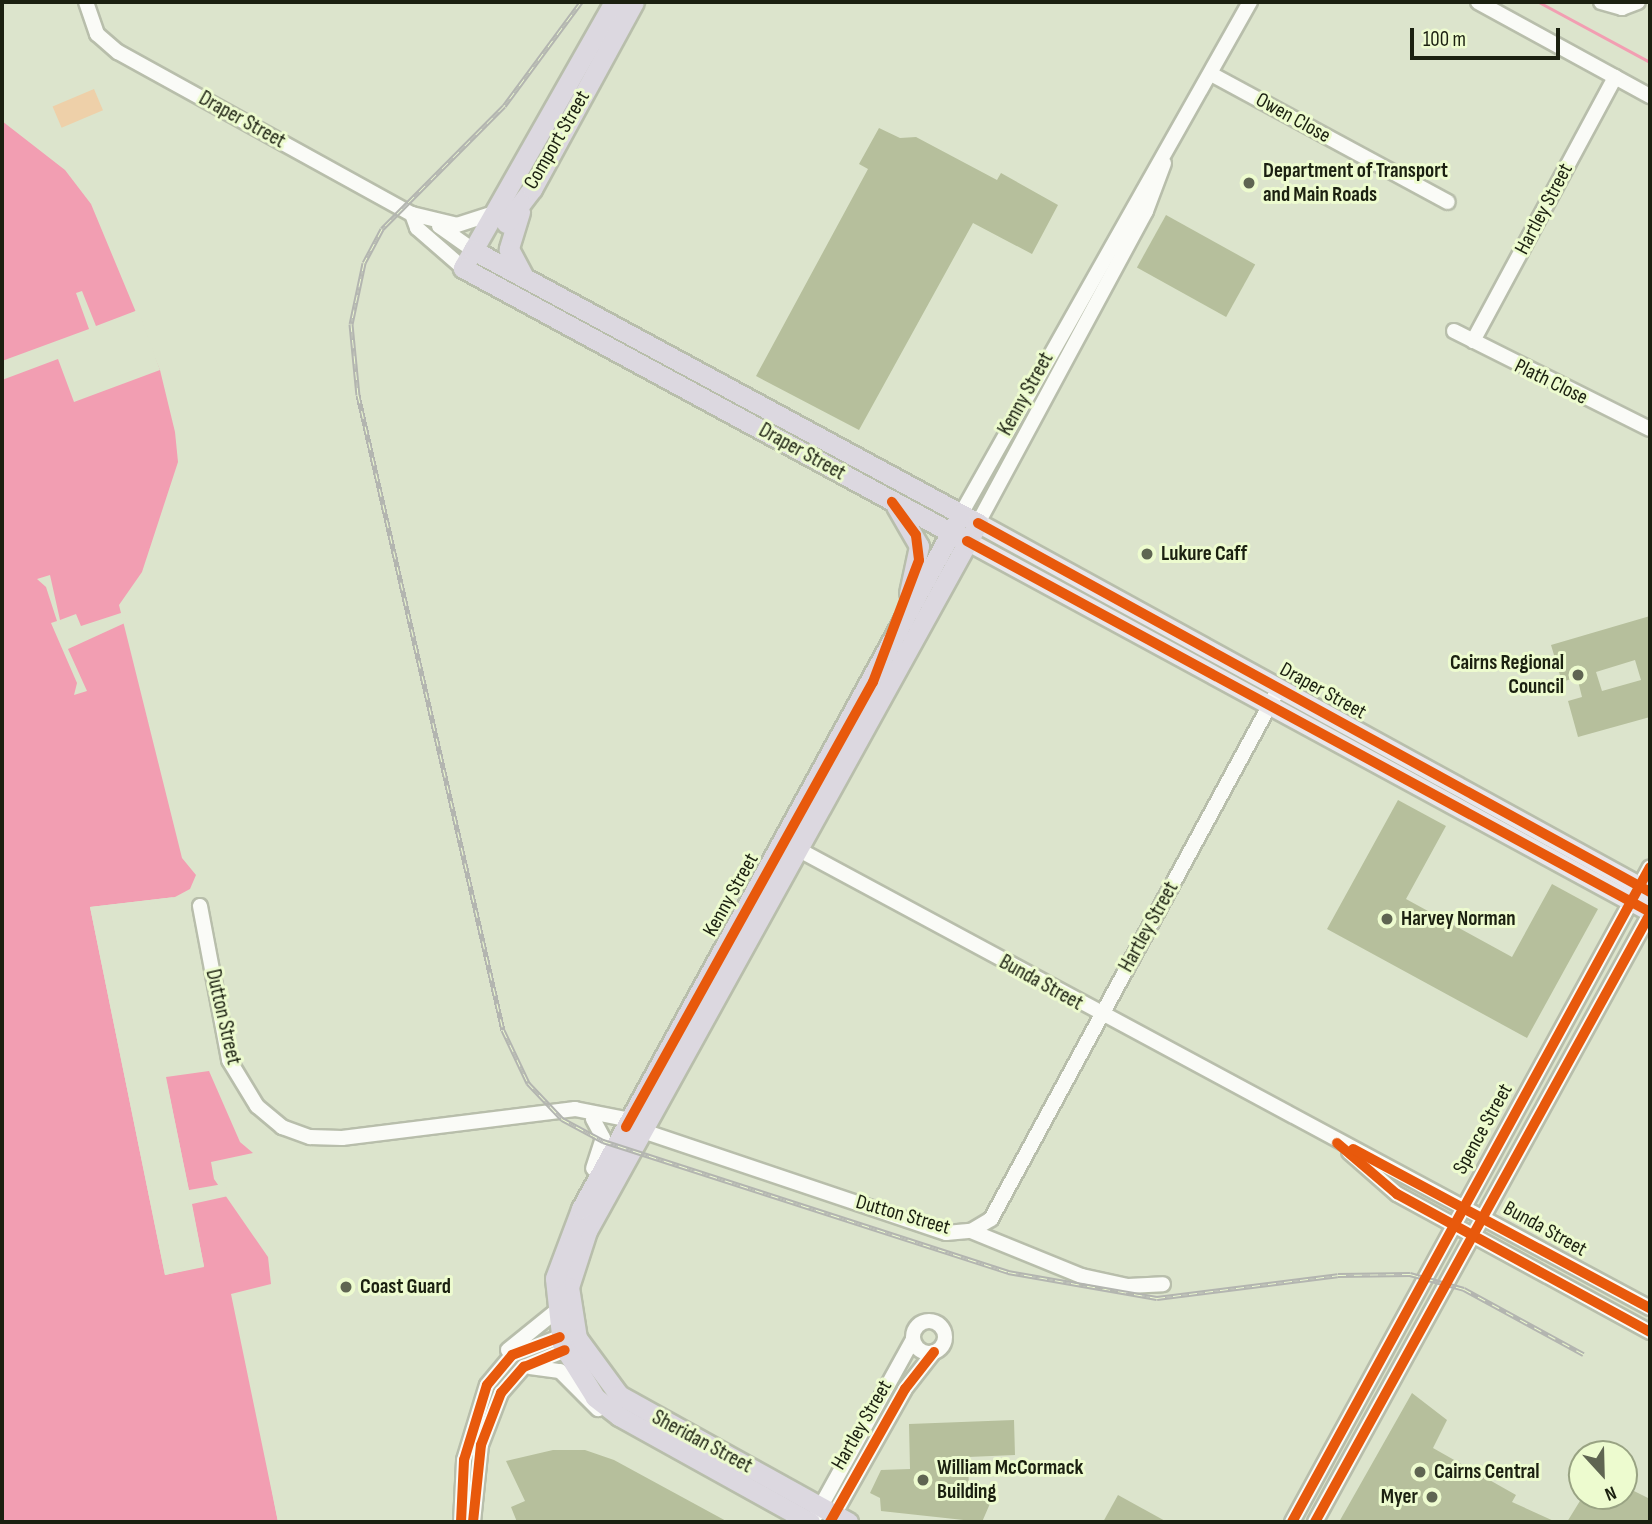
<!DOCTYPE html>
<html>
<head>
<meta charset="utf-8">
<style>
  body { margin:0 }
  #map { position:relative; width:1652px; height:1524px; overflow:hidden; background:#dce4cc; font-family:"Sofia Sans Condensed",sans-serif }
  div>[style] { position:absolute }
  .green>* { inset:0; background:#eed0a9; transform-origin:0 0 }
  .water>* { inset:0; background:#f29eb2 }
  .pier>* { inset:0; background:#dce4cc }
  .stream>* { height:2.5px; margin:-1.25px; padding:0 1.25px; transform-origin:1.25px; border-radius:1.25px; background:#f29eb2 }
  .building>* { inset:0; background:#b6bf9c; transform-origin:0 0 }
  .roads { filter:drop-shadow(2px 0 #b8beab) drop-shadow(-2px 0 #b8beab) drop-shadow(0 2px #b8beab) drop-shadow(0 -2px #b8beab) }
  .minor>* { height:14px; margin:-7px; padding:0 7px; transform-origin:7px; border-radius:7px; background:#fafbf7 }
  .minor>.ring { margin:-7px; padding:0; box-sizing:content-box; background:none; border:14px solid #fafbf7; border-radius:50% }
  .major>* { height:18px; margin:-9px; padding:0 9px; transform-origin:9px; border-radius:9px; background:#e8e6ea }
  .highway>* { height:19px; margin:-9.5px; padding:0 9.5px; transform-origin:9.5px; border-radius:9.5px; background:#dcd8e0 }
  .rail>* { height:5px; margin-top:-2.5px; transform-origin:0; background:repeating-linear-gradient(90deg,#edfbcf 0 8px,#b3b5b0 0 16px); box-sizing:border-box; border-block:2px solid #b3b5b0 }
  .cycleway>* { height:10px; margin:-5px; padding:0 5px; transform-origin:5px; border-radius:5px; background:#e8590c }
  .dots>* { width:19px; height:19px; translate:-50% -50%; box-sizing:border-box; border:4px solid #edfbcf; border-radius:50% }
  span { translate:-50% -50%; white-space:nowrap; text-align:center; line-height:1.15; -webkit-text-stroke:6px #edfbcf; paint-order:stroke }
  .street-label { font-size:21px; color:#1b2010 }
  .poi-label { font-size:21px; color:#1b2010; font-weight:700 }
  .left { translate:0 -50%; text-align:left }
  .right { translate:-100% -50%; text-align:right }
  .frame { position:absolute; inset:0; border:4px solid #1b2010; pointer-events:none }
  .north { position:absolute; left:1568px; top:1440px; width:70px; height:70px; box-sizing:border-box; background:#edfbcf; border:2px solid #99a383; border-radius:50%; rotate:158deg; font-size:19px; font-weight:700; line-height:28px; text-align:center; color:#1b2010 }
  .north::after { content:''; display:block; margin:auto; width:24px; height:32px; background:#5f6552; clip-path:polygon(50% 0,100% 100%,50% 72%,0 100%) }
  .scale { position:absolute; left:1410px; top:28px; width:150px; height:32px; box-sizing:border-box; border:4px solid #1b2010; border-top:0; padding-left:9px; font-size:21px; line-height:24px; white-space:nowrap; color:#1b2010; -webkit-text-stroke:5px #edfbcf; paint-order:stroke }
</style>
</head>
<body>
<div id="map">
  <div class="green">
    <div style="left:94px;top:89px;width:23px;height:45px;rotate:67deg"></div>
  </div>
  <div class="water">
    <div style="clip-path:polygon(2px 121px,65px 170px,91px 204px,160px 370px,175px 432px,178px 462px,142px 572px,119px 605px,182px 858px,196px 875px,190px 889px,175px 897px,90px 907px,165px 1275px,204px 1266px,166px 1077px,209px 1071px,240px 1142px,253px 1153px,211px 1162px,214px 1179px,268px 1257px,271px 1284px,231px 1294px,278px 1522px,2px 1522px)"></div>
  </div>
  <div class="pier">
    <div style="clip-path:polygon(82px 291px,96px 326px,138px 310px,160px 370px,74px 402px,58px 359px,2px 380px,2px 361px,89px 329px,76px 293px)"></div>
    <div style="clip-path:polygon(50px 575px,60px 620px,76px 614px,81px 626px,124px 612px,127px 622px,68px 649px,87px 691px,74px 695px,77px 683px,51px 623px,57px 621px,46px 587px,37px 579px)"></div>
    <div style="clip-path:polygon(175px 897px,134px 909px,129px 904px,94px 910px,168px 1271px,200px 1264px,165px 1074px,189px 1190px,223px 1184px,233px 1195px,192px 1204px,204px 1267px,165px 1275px,90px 907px)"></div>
    <div style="clip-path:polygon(235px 1296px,276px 1495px,281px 1522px,278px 1522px)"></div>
  </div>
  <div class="stream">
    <div style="left:1539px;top:2px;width:126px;rotate:28.4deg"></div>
  </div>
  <div class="building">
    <div style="clip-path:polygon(879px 128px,900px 138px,916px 137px,997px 180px,1001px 173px,1058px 205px,1032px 254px,973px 223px,859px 430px,756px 376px,868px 169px,859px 164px)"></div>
    <div style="left:1166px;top:215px;width:102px;height:60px;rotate:29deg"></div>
    <div style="clip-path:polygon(evenodd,1650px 616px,1650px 717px,1578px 737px,1568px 701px,1582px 697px,1577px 677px,1562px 682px,1551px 645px,1650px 616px,1635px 660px,1641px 680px,1602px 691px,1596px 672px,1635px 660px)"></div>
    <div style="clip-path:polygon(1398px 800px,1446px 826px,1406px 899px,1512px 957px,1552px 884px,1598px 909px,1527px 1038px,1327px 929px)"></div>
    <div style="clip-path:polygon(1412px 1393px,1447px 1420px,1433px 1448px,1516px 1495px,1512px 1502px,1556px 1522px,1339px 1522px)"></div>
    <div style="clip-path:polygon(1014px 1420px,1015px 1455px,968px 1457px,969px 1490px,992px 1499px,982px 1522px,881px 1511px,880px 1498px,870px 1493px,881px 1470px,910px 1469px,909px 1424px)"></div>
    <div style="clip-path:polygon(553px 1450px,585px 1450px,614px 1460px,728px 1522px,517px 1522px,511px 1507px,525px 1501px,506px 1461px)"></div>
    <div style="clip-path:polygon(1624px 1486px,1650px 1499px,1650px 1522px,1567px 1522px,1583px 1496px,1624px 1496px)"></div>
    <div style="clip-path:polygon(1118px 1495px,1167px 1522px,1103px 1522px)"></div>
  </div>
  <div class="roads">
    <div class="minor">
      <div style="left:86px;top:2px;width:34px;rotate:71deg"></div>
      <div style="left:97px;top:34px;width:28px;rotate:41deg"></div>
      <div style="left:118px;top:52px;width:336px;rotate:28.9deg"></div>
      <div style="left:412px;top:214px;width:46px;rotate:13.7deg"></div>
      <div style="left:457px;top:225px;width:40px;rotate:-18deg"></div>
      <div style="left:1478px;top:2px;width:196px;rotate:28.7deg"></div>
      <div style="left:1601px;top:2px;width:22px;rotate:16deg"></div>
      <div style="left:1622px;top:8px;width:17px;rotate:-21deg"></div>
      <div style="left:1211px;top:74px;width:269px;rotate:28.4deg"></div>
      <div style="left:412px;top:214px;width:15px;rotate:70deg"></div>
      <div style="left:417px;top:228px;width:61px;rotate:41deg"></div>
      <div style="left:439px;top:226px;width:42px;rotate:35.2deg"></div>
      <div style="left:1454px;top:331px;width:219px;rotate:26.6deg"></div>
      <div style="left:1473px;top:341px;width:300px;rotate:-61.7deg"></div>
      <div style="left:961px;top:514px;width:588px;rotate:-60.56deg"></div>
      <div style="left:978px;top:523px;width:354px;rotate:-61.7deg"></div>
      <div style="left:1146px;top:211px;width:51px;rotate:-69.4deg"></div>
      <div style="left:792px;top:846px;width:974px;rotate:28.3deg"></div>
      <div style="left:200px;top:906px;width:157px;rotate:79.3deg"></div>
      <div style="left:229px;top:1060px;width:54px;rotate:58.7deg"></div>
      <div style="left:257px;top:1106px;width:33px;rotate:40deg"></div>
      <div style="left:282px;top:1127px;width:30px;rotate:20deg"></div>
      <div style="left:310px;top:1137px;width:32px;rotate:2deg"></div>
      <div style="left:342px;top:1138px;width:235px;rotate:-7.1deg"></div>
      <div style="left:575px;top:1109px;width:56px;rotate:11.3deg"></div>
      <div style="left:593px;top:1119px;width:21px;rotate:62deg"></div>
      <div style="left:603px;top:1138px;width:32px;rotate:108deg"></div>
      <div style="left:643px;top:1131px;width:320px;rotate:18.6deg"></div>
      <div style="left:946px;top:1233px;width:25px;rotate:-5deg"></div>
      <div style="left:971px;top:1231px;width:120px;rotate:22.1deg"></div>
      <div style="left:1082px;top:1276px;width:47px;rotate:12.3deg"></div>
      <div style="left:1128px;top:1286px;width:35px;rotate:-3deg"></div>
      <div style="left:1349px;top:1152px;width:64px;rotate:41.2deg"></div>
      <div style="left:1397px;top:1194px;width:288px;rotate:28.6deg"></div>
      <div style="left:971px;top:1231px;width:23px;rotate:-31deg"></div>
      <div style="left:991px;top:1219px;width:604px;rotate:-61.53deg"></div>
      <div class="ring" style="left:913px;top:1321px;width:18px;height:18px"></div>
      <div style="left:508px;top:1350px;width:60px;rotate:-39deg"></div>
      <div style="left:530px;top:1367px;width:30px;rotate:8deg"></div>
      <div style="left:560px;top:1371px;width:54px;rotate:45deg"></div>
      <div style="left:816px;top:1515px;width:201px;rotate:-61.1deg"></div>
      <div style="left:831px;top:1520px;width:150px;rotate:-60.5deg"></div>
      <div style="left:905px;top:1389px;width:47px;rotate:-51.9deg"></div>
      <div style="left:461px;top:1522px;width:62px;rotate:-87.2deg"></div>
      <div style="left:464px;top:1460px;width:78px;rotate:-73deg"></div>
      <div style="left:487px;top:1385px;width:39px;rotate:-50deg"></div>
      <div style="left:512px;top:1355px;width:51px;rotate:-20.6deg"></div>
      <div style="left:473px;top:1522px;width:77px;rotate:-84.1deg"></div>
      <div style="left:481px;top:1445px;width:56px;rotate:-69deg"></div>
      <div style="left:501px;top:1393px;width:35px;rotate:-49deg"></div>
      <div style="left:524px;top:1367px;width:44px;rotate:-22.5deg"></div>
      <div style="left:1292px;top:1522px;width:746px;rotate:-61.34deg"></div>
      <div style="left:1315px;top:1522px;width:694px;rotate:-61.15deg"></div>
    </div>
    <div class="major">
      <div style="left:978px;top:523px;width:767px;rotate:28.77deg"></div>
      <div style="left:967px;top:541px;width:777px;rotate:28.51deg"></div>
    </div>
    <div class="highway">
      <div style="left:614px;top:2px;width:306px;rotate:119.6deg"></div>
      <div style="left:463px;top:268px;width:569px;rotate:28.46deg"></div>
      <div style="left:520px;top:212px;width:39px;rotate:107deg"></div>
      <div style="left:509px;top:249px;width:32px;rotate:62deg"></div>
      <div style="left:506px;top:223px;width:43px;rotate:-52.6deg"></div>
      <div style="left:532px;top:189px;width:213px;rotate:-61.4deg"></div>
      <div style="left:473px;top:250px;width:574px;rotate:28.4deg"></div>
      <div style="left:978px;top:523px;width:809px;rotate:118.91deg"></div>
      <div style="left:587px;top:1231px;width:59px;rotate:107.8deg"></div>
      <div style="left:569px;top:1287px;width:52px;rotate:81.1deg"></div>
      <div style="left:577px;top:1338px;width:71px;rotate:53.6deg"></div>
      <div style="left:619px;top:1395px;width:262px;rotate:29deg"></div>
      <div style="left:896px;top:506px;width:46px;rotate:60.1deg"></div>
      <div style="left:919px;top:546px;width:48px;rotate:102deg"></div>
      <div style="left:810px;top:1522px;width:218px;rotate:-151deg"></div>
      <div style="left:619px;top:1416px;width:31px;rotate:-142deg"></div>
      <div style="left:595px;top:1397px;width:62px;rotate:-121.9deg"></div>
      <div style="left:562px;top:1344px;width:66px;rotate:-96.1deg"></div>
      <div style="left:555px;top:1278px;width:74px;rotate:-69.4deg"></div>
      <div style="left:581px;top:1209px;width:792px;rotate:-61.33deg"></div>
    </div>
  </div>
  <div class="rail">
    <div style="left:581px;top:2px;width:129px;rotate:126.5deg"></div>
    <div style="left:504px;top:106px;width:173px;rotate:134.8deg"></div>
    <div style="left:382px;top:229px;width:38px;rotate:118deg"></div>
    <div style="left:364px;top:263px;width:62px;rotate:102deg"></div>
    <div style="left:351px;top:324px;width:71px;rotate:84.4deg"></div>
    <div style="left:358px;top:395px;width:651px;rotate:77.14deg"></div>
    <div style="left:503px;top:1030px;width:59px;rotate:64.7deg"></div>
    <div style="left:528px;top:1083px;width:50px;rotate:46.6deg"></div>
    <div style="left:562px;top:1119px;width:47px;rotate:28.2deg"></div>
    <div style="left:603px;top:1141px;width:426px;rotate:17.9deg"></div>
    <div style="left:1008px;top:1272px;width:151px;rotate:9.9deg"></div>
    <div style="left:1157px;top:1298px;width:182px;rotate:-7.2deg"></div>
    <div style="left:1338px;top:1275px;width:72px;rotate:-0.8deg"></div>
    <div style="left:1410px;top:1274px;width:56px;rotate:15.5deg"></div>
    <div style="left:1464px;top:1289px;width:136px;rotate:28.6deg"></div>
  </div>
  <div class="cycleway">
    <div style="left:978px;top:523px;width:767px;rotate:28.77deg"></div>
    <div style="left:967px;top:541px;width:777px;rotate:28.51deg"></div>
    <div style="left:626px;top:1127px;width:509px;rotate:-60.97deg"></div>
    <div style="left:873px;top:682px;width:130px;rotate:-69.3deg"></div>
    <div style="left:919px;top:560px;width:25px;rotate:-97deg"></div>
    <div style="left:916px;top:535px;width:41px;rotate:-126deg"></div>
    <div style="left:1337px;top:1143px;width:79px;rotate:40.4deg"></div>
    <div style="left:1397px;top:1194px;width:288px;rotate:28.6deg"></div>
    <div style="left:1353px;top:1149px;width:337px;rotate:28.2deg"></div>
    <div style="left:461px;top:1522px;width:62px;rotate:-87.2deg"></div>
    <div style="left:464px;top:1460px;width:78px;rotate:-73deg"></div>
    <div style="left:487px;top:1385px;width:39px;rotate:-50deg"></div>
    <div style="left:512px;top:1355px;width:51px;rotate:-20.6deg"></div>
    <div style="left:473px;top:1522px;width:77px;rotate:-84.1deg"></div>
    <div style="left:481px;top:1445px;width:56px;rotate:-69deg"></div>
    <div style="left:501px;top:1393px;width:35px;rotate:-49deg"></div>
    <div style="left:524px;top:1367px;width:44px;rotate:-22.5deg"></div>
    <div style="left:830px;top:1522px;width:153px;rotate:-60.6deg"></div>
    <div style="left:905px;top:1389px;width:47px;rotate:-51.9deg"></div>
    <div style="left:1292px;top:1522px;width:746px;rotate:-61.34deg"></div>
    <div style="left:1315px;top:1522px;width:694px;rotate:-61.15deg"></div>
  </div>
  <div class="dots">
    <div style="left:1249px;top:183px;background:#5f6552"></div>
    <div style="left:1147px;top:554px;background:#5f6552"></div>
    <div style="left:1578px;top:675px;background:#5f6552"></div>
    <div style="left:1387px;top:919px;background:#5f6552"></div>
    <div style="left:346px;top:1287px;background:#5f6552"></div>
    <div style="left:1420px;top:1472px;background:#5f6552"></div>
    <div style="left:923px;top:1480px;background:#5f6552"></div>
    <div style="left:1432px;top:1497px;background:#5f6552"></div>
  </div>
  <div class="street-label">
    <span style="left:1293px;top:118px;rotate:29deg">Owen Close</span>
    <span style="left:242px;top:120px;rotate:29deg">Draper Street</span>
    <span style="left:557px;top:140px;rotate:-60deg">Comport Street</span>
    <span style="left:1544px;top:209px;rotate:-62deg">Hartley Street</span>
    <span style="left:1551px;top:382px;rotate:26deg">Plath Close</span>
    <span style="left:1026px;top:394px;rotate:-61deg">Kenny Street</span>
    <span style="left:802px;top:452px;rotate:29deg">Draper Street</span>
    <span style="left:1323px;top:691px;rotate:29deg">Draper Street</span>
    <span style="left:731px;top:895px;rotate:-61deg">Kenny Street</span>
    <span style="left:1149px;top:927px;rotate:-61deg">Hartley Street</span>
    <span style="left:1041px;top:983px;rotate:29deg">Bunda Street</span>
    <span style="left:223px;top:1017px;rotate:77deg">Dutton Street</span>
    <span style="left:1483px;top:1129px;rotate:-61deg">Spence Street</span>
    <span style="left:903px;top:1215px;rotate:16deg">Dutton Street</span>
    <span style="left:1545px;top:1229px;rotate:29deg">Bunda Street</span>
    <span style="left:862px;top:1425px;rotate:-60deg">Hartley Street</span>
    <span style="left:702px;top:1442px;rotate:28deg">Sheridan Street</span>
  </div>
  <div class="poi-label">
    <span class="left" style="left:1263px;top:183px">Department of Transport<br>and Main Roads</span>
    <span class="left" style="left:1161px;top:554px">Lukure Caff</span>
    <span class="right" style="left:1564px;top:675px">Cairns Regional<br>Council</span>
    <span class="left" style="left:1401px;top:919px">Harvey Norman</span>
    <span class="left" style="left:360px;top:1287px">Coast Guard</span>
    <span class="left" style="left:937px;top:1480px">William McCormack<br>Building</span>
    <span class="left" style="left:1434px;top:1472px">Cairns Central</span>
    <span class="right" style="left:1418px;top:1497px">Myer</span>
  </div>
  <div class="frame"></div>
  <div class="north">N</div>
  <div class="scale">100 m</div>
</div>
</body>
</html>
